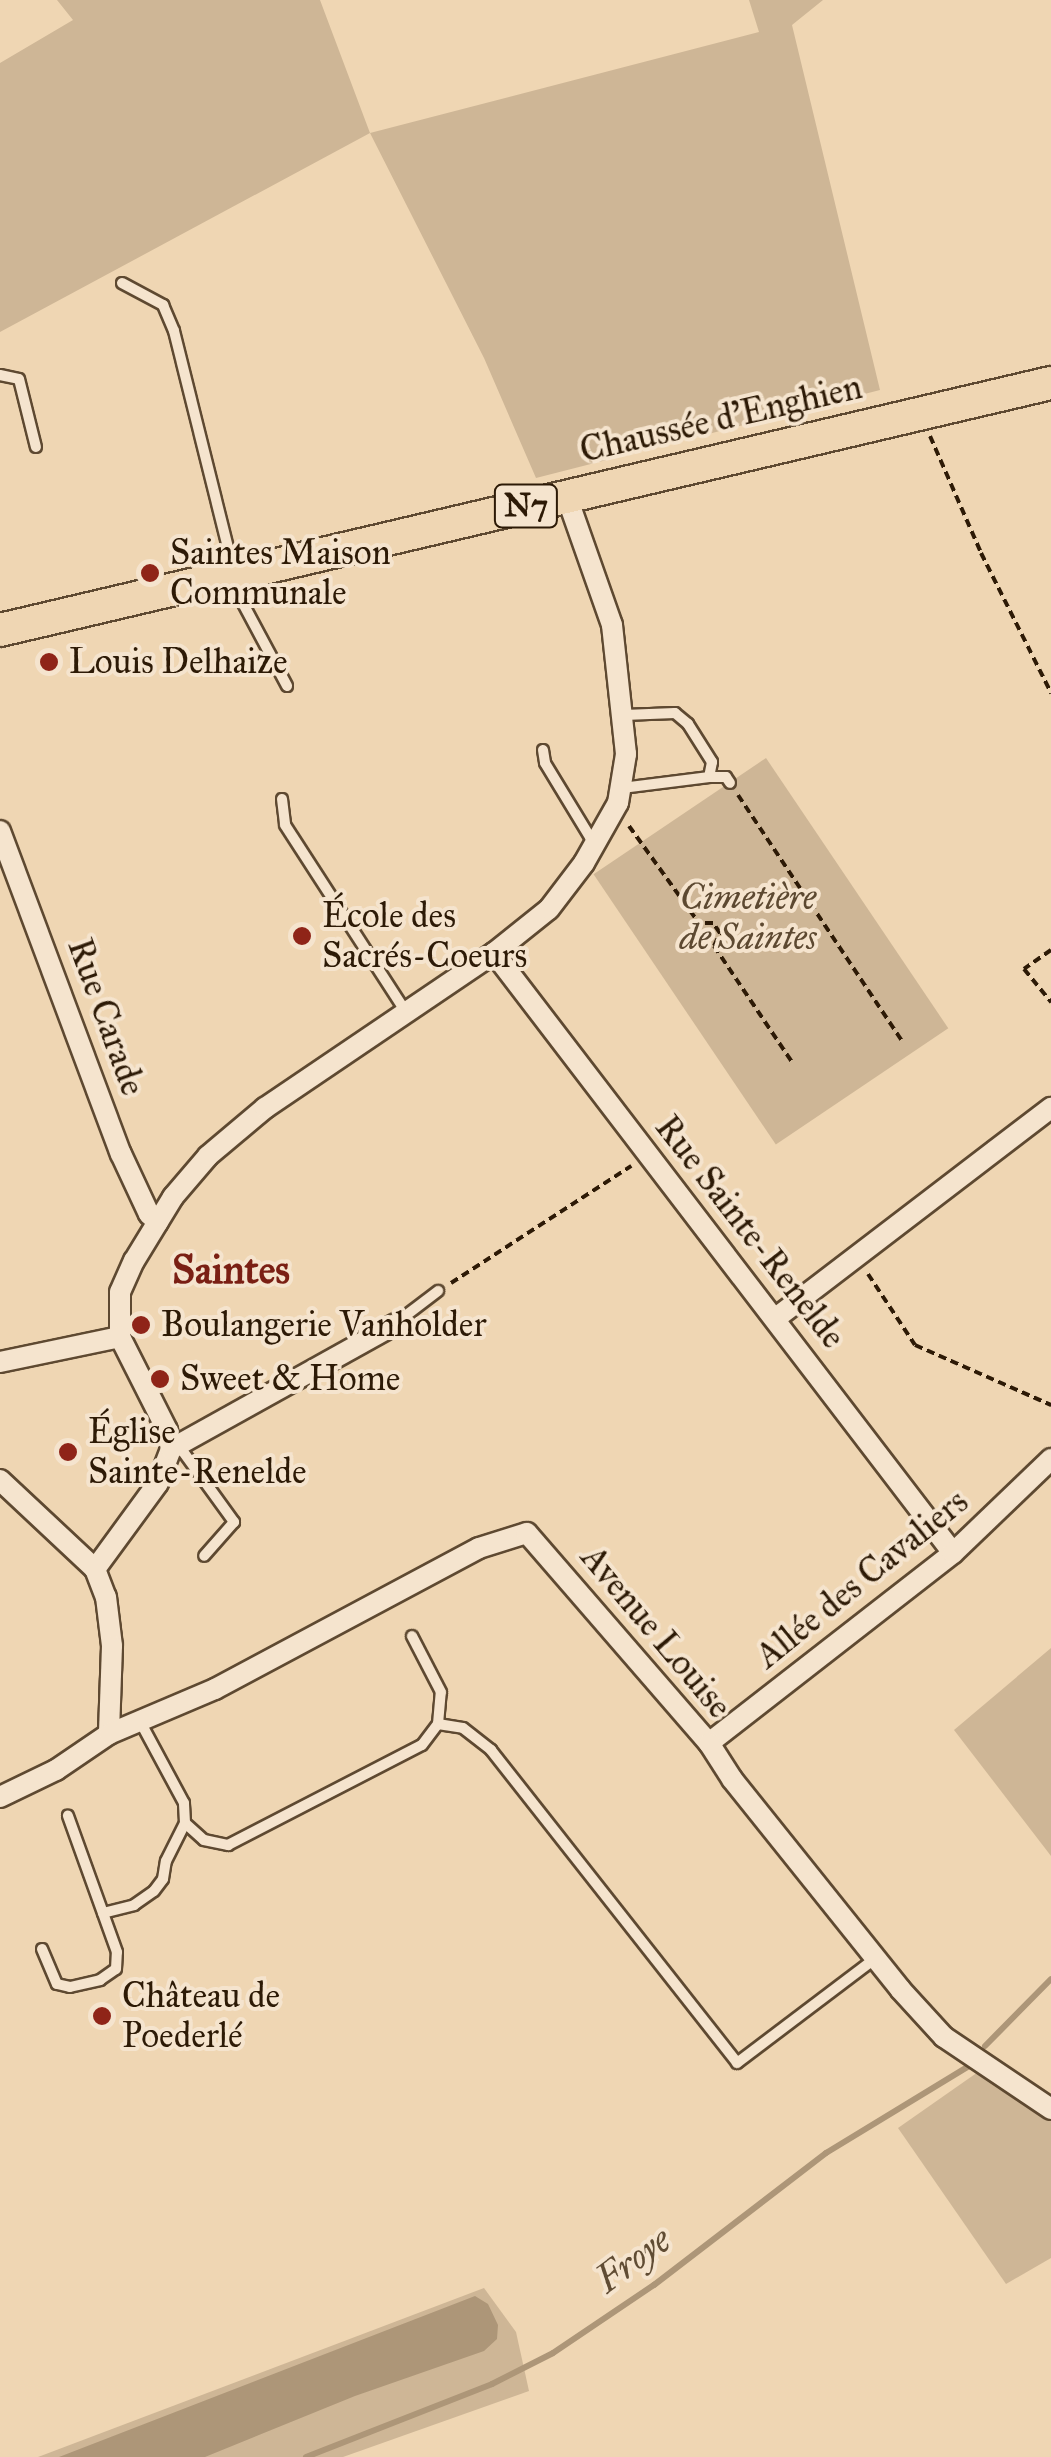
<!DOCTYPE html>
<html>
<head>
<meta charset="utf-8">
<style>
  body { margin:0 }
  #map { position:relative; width:1051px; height:2457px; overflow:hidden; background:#efd6b3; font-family:"IM FELL Great Primer",serif }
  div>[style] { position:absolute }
  .green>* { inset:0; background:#ceb696; transform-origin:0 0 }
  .water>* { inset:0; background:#ad9678 }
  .stream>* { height:6px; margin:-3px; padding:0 3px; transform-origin:3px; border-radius:3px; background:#ad9678 }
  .path>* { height:4px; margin-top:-2px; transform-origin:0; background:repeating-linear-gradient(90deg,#2d1a06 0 8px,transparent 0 13px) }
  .roads { filter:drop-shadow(2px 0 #5e4931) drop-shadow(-2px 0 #5e4931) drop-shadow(0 2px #5e4931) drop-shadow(0 -2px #5e4931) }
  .service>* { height:10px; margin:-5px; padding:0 5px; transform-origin:5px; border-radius:5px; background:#f5e4ce }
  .minor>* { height:20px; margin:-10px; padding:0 10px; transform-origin:10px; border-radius:10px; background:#f5e4ce }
  .primary>* { height:32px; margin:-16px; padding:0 16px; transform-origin:16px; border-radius:16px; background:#efd6b3 }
  .dots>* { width:28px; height:28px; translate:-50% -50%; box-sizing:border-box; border:5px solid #f5e4ce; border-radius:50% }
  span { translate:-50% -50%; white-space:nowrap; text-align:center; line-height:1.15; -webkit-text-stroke:8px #f5e4ce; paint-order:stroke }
  .shield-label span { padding:2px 8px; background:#f5e4ce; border:2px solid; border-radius:8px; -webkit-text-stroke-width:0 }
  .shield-label { font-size:32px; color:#2d1a06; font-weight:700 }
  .street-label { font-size:35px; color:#2d1a06 }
  .poi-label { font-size:35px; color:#2d1a06 }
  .left { translate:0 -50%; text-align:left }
  .park-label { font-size:35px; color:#5d4931; font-style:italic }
  .water-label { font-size:38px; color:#604c34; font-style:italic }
  .quarter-label { font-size:40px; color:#7a1f14; font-weight:700 }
</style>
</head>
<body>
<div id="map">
  <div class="green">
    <div style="clip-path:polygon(57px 0,320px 0,370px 133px,759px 32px,749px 0,823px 0,792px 25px,880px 390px,536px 478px,484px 358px,370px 133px,0 332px,0 63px,73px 20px)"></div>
    <div style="left:766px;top:758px;width:326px;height:208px;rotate:56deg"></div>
    <div style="clip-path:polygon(1051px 1648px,1051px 1856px,954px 1730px)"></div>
    <div style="clip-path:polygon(978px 2072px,1051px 2117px,1051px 2258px,1006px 2284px,898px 2128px)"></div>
    <div style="clip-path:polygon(484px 2288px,516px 2332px,529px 2391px,343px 2457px,38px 2457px)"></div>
  </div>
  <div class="water">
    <div style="clip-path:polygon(475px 2296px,488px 2304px,498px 2325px,497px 2339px,484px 2351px,355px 2396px,205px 2457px,59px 2457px)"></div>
  </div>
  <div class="stream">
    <div style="left:985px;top:2046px;width:94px;rotate:-45.4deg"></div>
    <div style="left:306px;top:2457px;width:200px;rotate:-21.4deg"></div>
    <div style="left:492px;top:2384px;width:68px;rotate:-26.9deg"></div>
    <div style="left:553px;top:2353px;width:122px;rotate:-34deg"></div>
    <div style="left:654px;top:2285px;width:217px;rotate:-37.5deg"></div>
    <div style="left:826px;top:2153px;width:170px;rotate:-31.3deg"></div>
  </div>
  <div class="path">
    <div style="left:930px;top:436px;width:128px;rotate:66.4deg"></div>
    <div style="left:981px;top:553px;width:157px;rotate:63.4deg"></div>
    <div style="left:738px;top:795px;width:296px;rotate:56.3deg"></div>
    <div style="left:629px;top:826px;width:120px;rotate:54.2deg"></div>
    <div style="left:699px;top:923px;width:12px;rotate:114deg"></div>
    <div style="left:694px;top:934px;width:12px;rotate:55deg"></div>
    <div style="left:701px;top:944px;width:13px;rotate:9deg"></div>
    <div style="left:714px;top:946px;width:14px;rotate:-65deg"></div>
    <div style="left:720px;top:933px;width:12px;rotate:-125deg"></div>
    <div style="left:713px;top:923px;width:14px;rotate:180deg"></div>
    <div style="left:714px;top:946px;width:140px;rotate:56.1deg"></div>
    <div style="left:1051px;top:950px;width:33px;rotate:145deg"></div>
    <div style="left:1024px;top:969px;width:43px;rotate:50.7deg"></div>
    <div style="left:868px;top:1274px;width:85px;rotate:56.5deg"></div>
    <div style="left:915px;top:1345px;width:149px;rotate:23.8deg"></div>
    <div style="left:451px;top:1283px;width:215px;rotate:-33deg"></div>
  </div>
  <div class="roads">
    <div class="service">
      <div style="left:122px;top:283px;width:47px;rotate:28.2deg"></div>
      <div style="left:163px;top:305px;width:28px;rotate:67deg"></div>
      <div style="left:174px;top:331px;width:248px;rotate:76deg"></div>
      <div style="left:0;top:375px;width:19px;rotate:12deg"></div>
      <div style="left:19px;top:379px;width:70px;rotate:76deg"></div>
      <div style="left:231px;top:581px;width:119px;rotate:61.9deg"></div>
      <div style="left:624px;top:715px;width:51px;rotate:-2.2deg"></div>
      <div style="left:675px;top:713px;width:17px;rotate:40deg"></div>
      <div style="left:688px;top:724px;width:45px;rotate:57.7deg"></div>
      <div style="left:712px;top:762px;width:15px;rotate:101deg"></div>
      <div style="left:543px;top:750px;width:13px;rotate:81deg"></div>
      <div style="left:545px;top:763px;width:87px;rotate:58.7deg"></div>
      <div style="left:590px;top:837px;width:8px;rotate:30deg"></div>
      <div style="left:622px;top:788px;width:88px;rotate:-7.2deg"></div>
      <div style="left:709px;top:777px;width:17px"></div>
      <div style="left:726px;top:777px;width:7px;rotate:56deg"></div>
      <div style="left:282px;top:799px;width:26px;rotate:83deg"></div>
      <div style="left:285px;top:825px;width:223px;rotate:57.1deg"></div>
      <div style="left:396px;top:1323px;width:53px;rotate:-37.3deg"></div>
      <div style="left:179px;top:1446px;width:94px;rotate:54.1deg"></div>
      <div style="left:234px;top:1522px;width:45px;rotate:131.4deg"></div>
      <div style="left:438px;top:1724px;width:25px;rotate:9deg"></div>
      <div style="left:463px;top:1728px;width:36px;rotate:38deg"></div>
      <div style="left:491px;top:1750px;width:398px;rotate:51.8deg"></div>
      <div style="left:737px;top:2063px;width:174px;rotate:-37.1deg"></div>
      <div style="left:185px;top:1823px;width:25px;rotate:42deg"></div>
      <div style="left:204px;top:1840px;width:25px;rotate:12deg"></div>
      <div style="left:228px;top:1845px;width:218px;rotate:-27.3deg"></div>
      <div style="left:422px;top:1745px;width:26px;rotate:-53deg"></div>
      <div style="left:438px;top:1724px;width:32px;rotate:-85deg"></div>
      <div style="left:441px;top:1692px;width:63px;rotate:-117.4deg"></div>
      <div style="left:103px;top:1913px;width:32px;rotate:-14deg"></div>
      <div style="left:134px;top:1905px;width:24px;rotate:-35deg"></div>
      <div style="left:154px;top:1891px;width:15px;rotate:-53deg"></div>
      <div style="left:163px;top:1879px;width:18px;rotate:-81deg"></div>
      <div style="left:166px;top:1861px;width:42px;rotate:-63.4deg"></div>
      <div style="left:185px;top:1823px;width:20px;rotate:-93deg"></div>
      <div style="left:184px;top:1803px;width:91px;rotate:-118.3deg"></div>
      <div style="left:42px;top:1949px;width:38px;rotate:67deg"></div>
      <div style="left:57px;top:1984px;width:13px;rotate:13deg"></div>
      <div style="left:70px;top:1987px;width:31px;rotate:-13deg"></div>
      <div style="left:100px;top:1980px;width:19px;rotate:-35deg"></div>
      <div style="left:116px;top:1969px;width:17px;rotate:-87deg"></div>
      <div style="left:117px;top:1952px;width:145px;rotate:-109.8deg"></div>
    </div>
    <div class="minor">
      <div style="left:0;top:831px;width:345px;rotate:69.5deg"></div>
      <div style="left:121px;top:1154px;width:66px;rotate:65deg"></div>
      <div style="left:149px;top:1214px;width:12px;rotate:42deg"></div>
      <div style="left:494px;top:953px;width:755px;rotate:52.58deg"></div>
      <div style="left:776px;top:1318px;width:346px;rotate:-37.4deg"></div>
      <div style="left:120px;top:1337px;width:45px;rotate:-90deg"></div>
      <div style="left:120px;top:1292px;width:34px;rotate:-66deg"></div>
      <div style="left:134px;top:1261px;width:75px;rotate:-58.6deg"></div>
      <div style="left:173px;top:1197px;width:54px;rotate:-49.5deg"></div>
      <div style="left:208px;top:1156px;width:75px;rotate:-40.1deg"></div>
      <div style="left:265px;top:1108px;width:277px;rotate:-34.1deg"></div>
      <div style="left:494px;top:953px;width:70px;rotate:-38.7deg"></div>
      <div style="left:549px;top:909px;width:58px;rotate:-52.7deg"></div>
      <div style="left:584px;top:863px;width:69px;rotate:-60.5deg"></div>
      <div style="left:618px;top:803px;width:50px;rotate:-80.7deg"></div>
      <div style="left:626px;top:754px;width:130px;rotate:-96.2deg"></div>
      <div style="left:612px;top:625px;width:136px;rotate:-109.4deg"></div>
      <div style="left:0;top:1362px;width:123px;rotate:-11.8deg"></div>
      <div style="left:120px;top:1337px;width:104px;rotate:63.2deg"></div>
      <div style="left:167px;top:1430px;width:19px;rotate:78deg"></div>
      <div style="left:171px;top:1449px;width:36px;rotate:111deg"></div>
      <div style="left:158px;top:1483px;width:107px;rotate:126.2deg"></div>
      <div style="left:171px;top:1449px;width:257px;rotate:-29.1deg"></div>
      <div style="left:0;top:1480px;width:130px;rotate:43.1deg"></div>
      <div style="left:95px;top:1569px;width:30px;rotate:69deg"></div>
      <div style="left:106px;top:1597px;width:49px;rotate:83deg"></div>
      <div style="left:112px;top:1646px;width:88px;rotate:92deg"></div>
      <div style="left:709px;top:1743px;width:309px;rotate:-37.9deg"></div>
      <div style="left:953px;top:1553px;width:136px;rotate:-43.8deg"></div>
      <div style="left:0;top:1797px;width:62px;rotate:-25.7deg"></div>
      <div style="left:56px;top:1770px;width:64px;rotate:-34.2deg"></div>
      <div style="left:109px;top:1734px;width:115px;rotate:-23deg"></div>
      <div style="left:215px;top:1689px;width:299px;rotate:-28.1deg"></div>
      <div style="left:479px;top:1548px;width:50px;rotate:-17.4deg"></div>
      <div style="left:527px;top:1533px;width:278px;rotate:49.1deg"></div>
      <div style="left:709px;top:1743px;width:43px;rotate:57.4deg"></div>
      <div style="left:732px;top:1779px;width:269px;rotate:51.3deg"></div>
      <div style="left:900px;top:1989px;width:65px;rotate:47.5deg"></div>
      <div style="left:944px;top:2037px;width:129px;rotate:33.9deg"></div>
    </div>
    <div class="primary">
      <div style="left:0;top:630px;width:1080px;rotate:-13.23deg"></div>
    </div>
  </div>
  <div class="dots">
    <div style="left:150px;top:573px;background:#8f2418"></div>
    <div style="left:49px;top:662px;background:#8f2418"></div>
    <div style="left:302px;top:936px;background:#8f2418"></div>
    <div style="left:141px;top:1325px;background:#8f2418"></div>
    <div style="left:160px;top:1379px;background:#8f2418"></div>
    <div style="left:68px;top:1452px;background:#8f2418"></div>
    <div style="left:102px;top:2016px;background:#8f2418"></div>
  </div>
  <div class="shield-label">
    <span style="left:526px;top:506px">N7</span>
  </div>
  <div class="street-label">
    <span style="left:721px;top:419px;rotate:-13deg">Chaussée d'Enghien</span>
    <span style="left:106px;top:1017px;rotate:70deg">Rue Carade</span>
    <span style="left:750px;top:1232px;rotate:52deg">Rue Sainte-Renelde</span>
    <span style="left:862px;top:1579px;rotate:-39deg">Allée des Cavaliers</span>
    <span style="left:656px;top:1632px;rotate:50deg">Avenue Louise</span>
  </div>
  <div class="poi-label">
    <span class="left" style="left:170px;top:573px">Saintes Maison<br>Communale</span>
    <span class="left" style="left:69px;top:662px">Louis Delhaize</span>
    <span class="left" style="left:322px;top:936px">École des<br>Sacrés-Coeurs</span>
    <span class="left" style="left:161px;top:1325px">Boulangerie Vanholder</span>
    <span class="left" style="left:180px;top:1379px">Sweet &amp; Home</span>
    <span class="left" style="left:88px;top:1452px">Église<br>Sainte-Renelde</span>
    <span class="left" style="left:122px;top:2016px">Château de<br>Poederlé</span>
  </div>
  <div class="park-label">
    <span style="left:748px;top:918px">Cimetière<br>de Saintes</span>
  </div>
  <div class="water-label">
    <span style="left:633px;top:2260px;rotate:-36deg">Froye</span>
  </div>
  <div class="quarter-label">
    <span style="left:231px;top:1270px">Saintes</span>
  </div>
</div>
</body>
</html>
